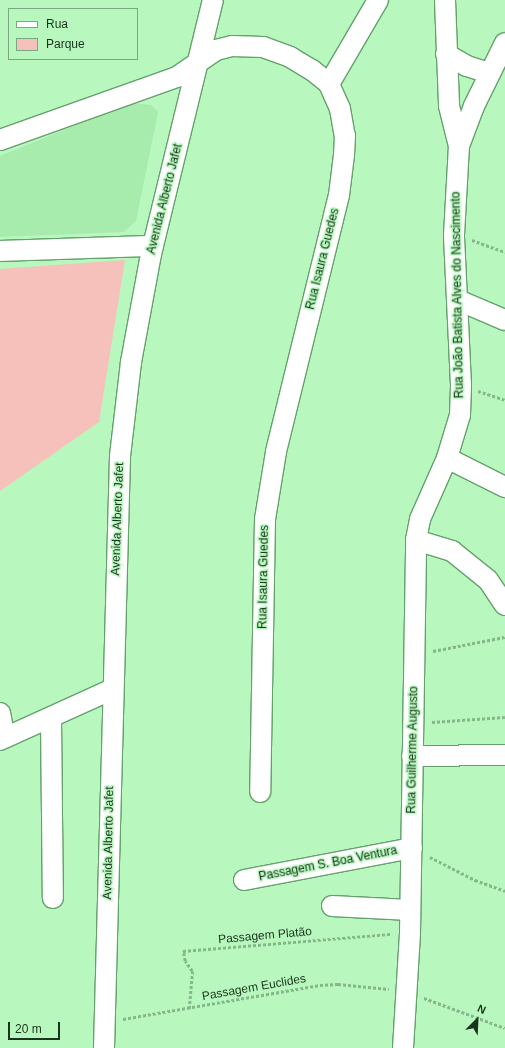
<!DOCTYPE html>
<html>
<head>
<meta charset="utf-8">
<style>
  body { margin:0 }
  #map { position:relative; width:505px; height:1048px; overflow:hidden; background:#b8f8be; font-family:Helvetica,sans-serif }
  div>[style] { position:absolute }
  .built>* { inset:0; background:#a7ebad }
  .green>* { inset:0; background:#f6c1bb }
  .path>* { height:2.5px; margin-top:-1.25px; transform-origin:0; background:repeating-linear-gradient(90deg,#84b789 0 3px,transparent 0 5px) }
  .roads { filter:drop-shadow(1px 0 #65a16c) drop-shadow(-1px 0 #65a16c) drop-shadow(0 1px #65a16c) drop-shadow(0 -1px #65a16c) }
  .minor>* { height:20px; margin:-10px; padding:0 10px; transform-origin:10px; border-radius:10px; background:#fff }
  span { translate:-50% -50%; white-space:nowrap; text-align:center; line-height:1.15; -webkit-text-stroke:3px #b8f8be; paint-order:stroke }
  .street-label { font-size:12px; color:#1a331d }
  .legend { position:absolute; left:8px; top:8px; width:130px; height:52px; box-sizing:border-box; background:#b8f8be; border:1px solid #79a97e; margin:0; padding:5px 7px; list-style:none; font-size:12px; color:#1a331d }
  .legend li { display:flex; align-items:center; gap:8px; height:20px }
  .legend b { width:20px; border:1px solid #79a97e }
  .north { position:absolute; left:457px; top:1000px; width:40px; height:40px; -webkit-text-stroke:3px #b8f8be; paint-order:stroke; rotate:24deg; font-size:11px; font-weight:700; line-height:16px; text-align:center; color:#1a331d }
  .north::after { content:''; display:block; margin:auto; width:14px; height:18px; background:#1a331d; clip-path:polygon(50% 0,100% 100%,50% 72%,0 100%) }
  .scale { position:absolute; left:8px; top:1022px; width:52px; height:18px; box-sizing:border-box; border:2px solid #1a331d; border-top:0; padding-left:5px; font-size:12px; line-height:14px; white-space:nowrap; color:#1a331d; -webkit-text-stroke:3px #b8f8be; paint-order:stroke }
</style>
</head>
<body>
<div id="map">
  <div class="built">
    <div style="clip-path:polygon(130px 103px,151px 105px,158px 112px,136px 221px,124px 232px,0 237px,0 156px)"></div>
  </div>
  <div class="green">
    <div style="clip-path:polygon(125px 260px,99px 422px,0 491px,0 269px)"></div>
  </div>
  <div class="path">
    <div style="left:472px;top:240px;width:35px;rotate:20deg"></div>
    <div style="left:478px;top:391px;width:28px;rotate:18deg"></div>
    <div style="left:433px;top:651px;width:73px;rotate:-11deg"></div>
    <div style="left:432px;top:722px;width:73px;rotate:-3.9deg"></div>
    <div style="left:430px;top:857px;width:51px;rotate:27.1deg"></div>
    <div style="left:475px;top:880px;width:32px;rotate:20deg"></div>
    <div style="left:424px;top:998px;width:86px;rotate:20.3deg"></div>
    <div style="left:189px;top:1009px;width:38px;rotate:-85deg"></div>
    <div style="left:192px;top:971px;width:12px;rotate:-125deg"></div>
    <div style="left:185px;top:961px;width:10px;rotate:-101deg"></div>
    <div style="left:183px;top:951px;width:209px;rotate:-4.7deg"></div>
    <div style="left:123px;top:1019px;width:200px;rotate:-9.8deg"></div>
    <div style="left:320px;top:985px;width:18px;rotate:-3deg"></div>
    <div style="left:338px;top:984px;width:51px;rotate:5.6deg"></div>
  </div>
  <div class="roads">
    <div class="minor">
      <div style="left:445px;top:0;width:106px;rotate:87.8deg"></div>
      <div style="left:449px;top:106px;width:41px;rotate:76deg"></div>
      <div style="left:446px;top:54px;width:24px;rotate:30deg"></div>
      <div style="left:467px;top:66px;width:23px;rotate:18deg"></div>
      <div style="left:329px;top:84px;width:97px;rotate:-59.7deg"></div>
      <div style="left:0;top:140px;width:188px;rotate:-19.6deg"></div>
      <div style="left:177px;top:77px;width:47px;rotate:-34.7deg"></div>
      <div style="left:216px;top:50px;width:16px;rotate:-14deg"></div>
      <div style="left:232px;top:46px;width:31px;rotate:2deg"></div>
      <div style="left:263px;top:47px;width:29px;rotate:20deg"></div>
      <div style="left:290px;top:57px;width:26px;rotate:31deg"></div>
      <div style="left:312px;top:70px;width:22px;rotate:39deg"></div>
      <div style="left:329px;top:84px;width:27px;rotate:66deg"></div>
      <div style="left:340px;top:109px;width:27px;rotate:80deg"></div>
      <div style="left:345px;top:136px;width:19px;rotate:93deg"></div>
      <div style="left:344px;top:155px;width:40px;rotate:97.1deg"></div>
      <div style="left:339px;top:195px;width:265px;rotate:103.8deg"></div>
      <div style="left:276px;top:452px;width:68px;rotate:99.3deg"></div>
      <div style="left:265px;top:519px;width:273px;rotate:91deg"></div>
      <div style="left:0;top:251px;width:153px;rotate:-1.9deg"></div>
      <div style="left:458px;top:300px;width:51px;rotate:23.1deg"></div>
      <div style="left:447px;top:458px;width:65px;rotate:26.6deg"></div>
      <div style="left:416px;top:540px;width:38px;rotate:17deg"></div>
      <div style="left:452px;top:551px;width:46px;rotate:38.9deg"></div>
      <div style="left:488px;top:580px;width:30px;rotate:56deg"></div>
      <div style="left:0;top:713px;width:25px;rotate:79deg"></div>
      <div style="left:51px;top:719px;width:179px;rotate:89.4deg"></div>
      <div style="left:0;top:740px;width:124px;rotate:-24.3deg"></div>
      <div style="left:412px;top:756px;width:93px;rotate:-0.6deg"></div>
      <div style="left:244px;top:880px;width:171px;rotate:-10.8deg"></div>
      <div style="left:332px;top:906px;width:78px;rotate:2.9deg"></div>
      <div style="left:104px;top:1048px;width:592px;rotate:-88.45deg"></div>
      <div style="left:120px;top:456px;width:95px;rotate:-83.3deg"></div>
      <div style="left:131px;top:362px;width:110px;rotate:-79.5deg"></div>
      <div style="left:151px;top:254px;width:261px;rotate:-76.3deg"></div>
      <div style="left:403px;top:1048px;width:115px;rotate:-86.5deg"></div>
      <div style="left:410px;top:933px;width:393px;rotate:-89.1deg"></div>
      <div style="left:416px;top:540px;width:21px;rotate:-79deg"></div>
      <div style="left:420px;top:519px;width:67px;rotate:-66.1deg"></div>
      <div style="left:447px;top:458px;width:45px;rotate:-73.2deg"></div>
      <div style="left:460px;top:415px;width:30px;rotate:-88deg"></div>
      <div style="left:461px;top:385px;width:150px;rotate:-92.7deg"></div>
      <div style="left:454px;top:235px;width:89px;rotate:-86.8deg"></div>
      <div style="left:459px;top:146px;width:43px;rotate:-69.4deg"></div>
      <div style="left:474px;top:106px;width:70px;rotate:-63.8deg"></div>
    </div>
  </div>
  <div class="street-label">
    <span style="left:165px;top:199px;rotate:-76deg">Avenida Alberto Jafet</span>
    <span style="left:323px;top:259px;rotate:-76deg">Rua Isaura Guedes</span>
    <span style="left:458px;top:295px;rotate:-91deg">Rua João Batista Alves do Nascimento</span>
    <span style="left:118px;top:519px;rotate:-88deg">Avenida Alberto Jafet</span>
    <span style="left:264px;top:577px;rotate:-89deg">Rua Isaura Guedes</span>
    <span style="left:413px;top:750px;rotate:-89deg">Rua Guilherme Augusto</span>
    <span style="left:109px;top:843px;rotate:-89deg">Avenida Alberto Jafet</span>
    <span style="left:328px;top:864px;rotate:-11deg">Passagem S. Boa Ventura</span>
    <span style="left:265px;top:936px;rotate:-5deg">Passagem Platão</span>
    <span style="left:254px;top:988px;rotate:-10deg">Passagem Euclides</span>
  </div>
  <ul class="legend">
  <li><b style="height:5px;background:#fff"></b>Rua</li>
  <li><b style="height:11px;background:#f6c1bb"></b>Parque</li>
  </ul>
  <div class="north">N</div>
  <div class="scale">20 m</div>
</div>
</body>
</html>
